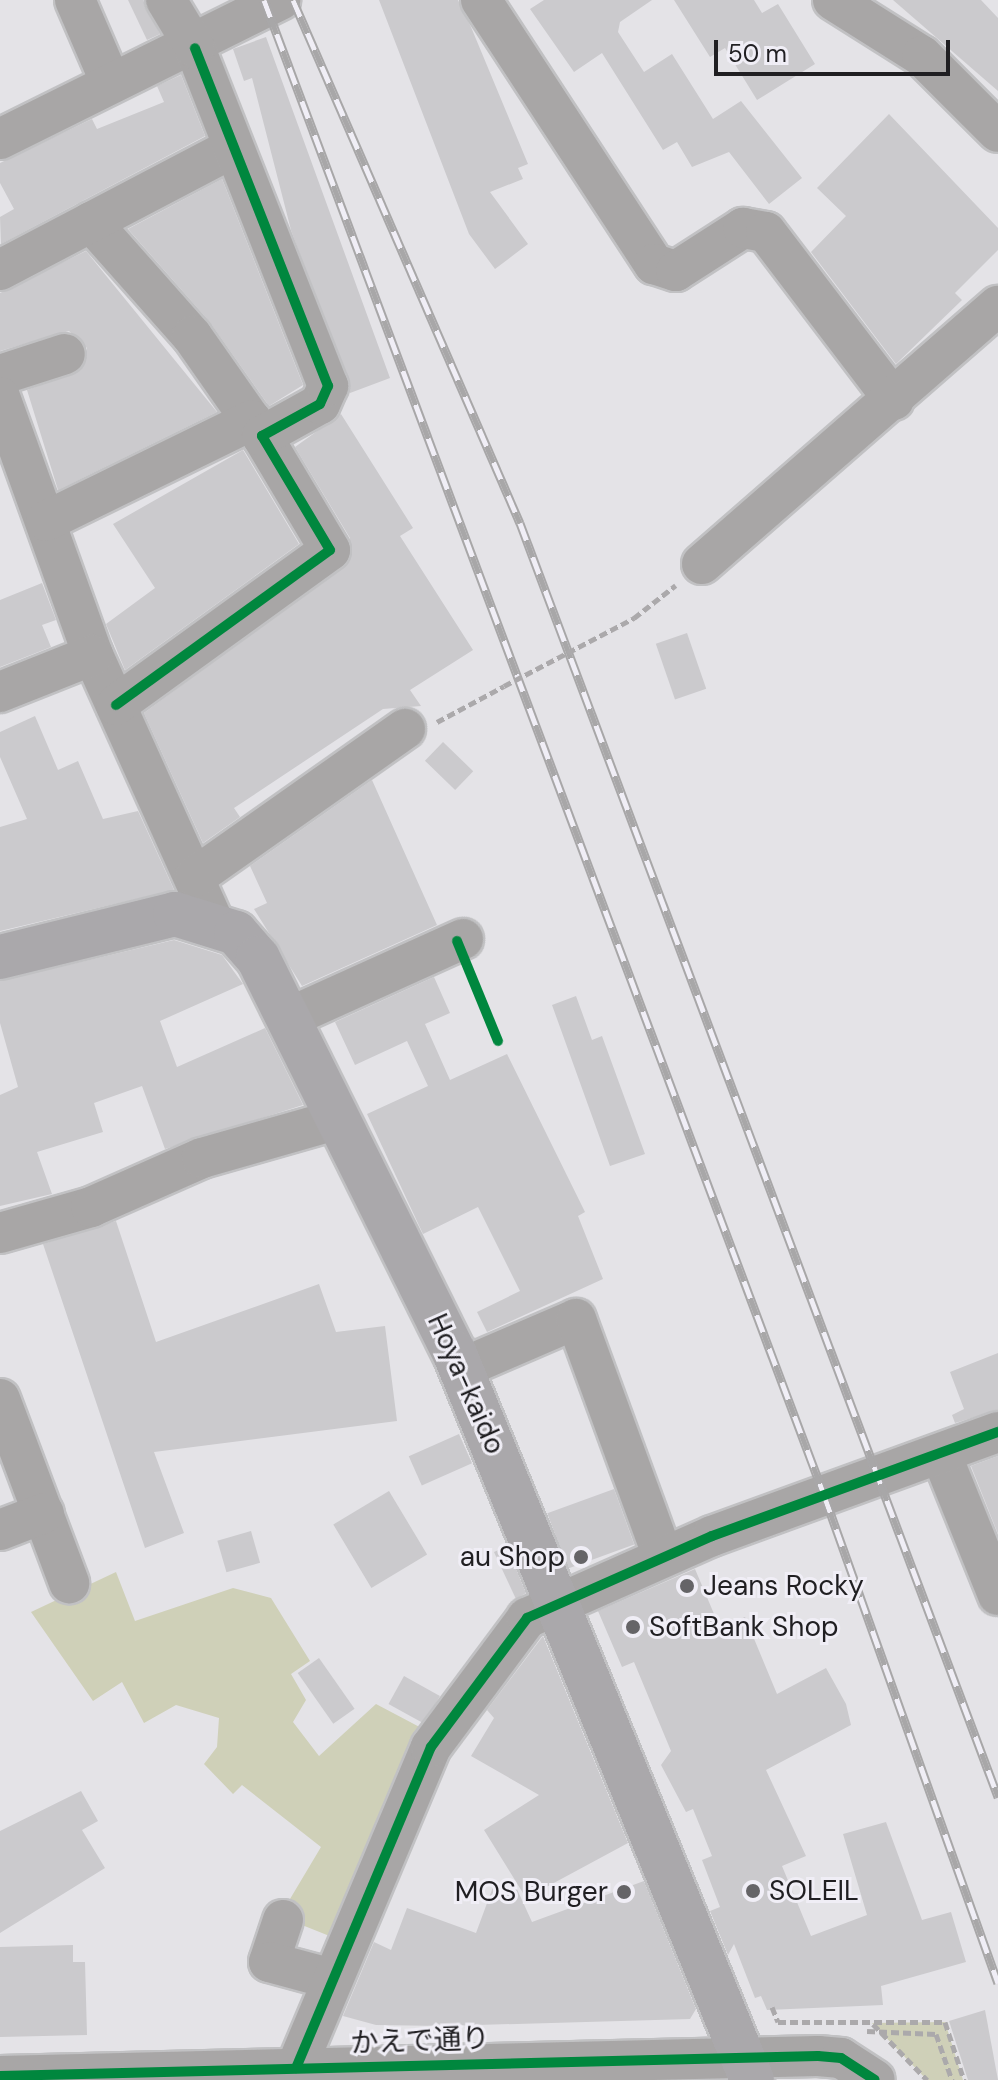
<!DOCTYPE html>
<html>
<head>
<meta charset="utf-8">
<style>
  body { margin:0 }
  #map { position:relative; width:998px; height:2080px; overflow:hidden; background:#e4e3e7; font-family:"DM Sans","Noto Sans JP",sans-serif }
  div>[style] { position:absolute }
  .green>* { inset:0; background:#cfd0b8 }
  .building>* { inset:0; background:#cbcacd; transform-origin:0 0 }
  .path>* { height:5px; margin-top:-2.5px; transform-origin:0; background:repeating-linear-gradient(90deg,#aba9ab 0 8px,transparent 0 12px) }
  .roads { filter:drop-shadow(2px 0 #c1c1c3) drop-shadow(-2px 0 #c1c1c3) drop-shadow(0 2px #c1c1c3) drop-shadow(0 -2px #c1c1c3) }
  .minor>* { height:40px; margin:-20px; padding:0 20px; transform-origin:20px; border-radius:20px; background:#a8a6a6 }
  .major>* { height:44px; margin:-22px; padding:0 22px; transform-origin:22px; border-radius:22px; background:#aaa8ab }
  .rail>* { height:9px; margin-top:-4.5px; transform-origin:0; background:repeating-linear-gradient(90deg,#f0eef6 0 18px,#a8a7a8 0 36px); box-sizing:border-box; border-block:2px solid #a8a7a8 }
  .path-bridge>* { height:5px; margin-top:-2.5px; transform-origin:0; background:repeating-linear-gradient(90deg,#aba9ab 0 8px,transparent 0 12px) }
  .cycleway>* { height:10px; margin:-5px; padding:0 5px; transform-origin:5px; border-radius:5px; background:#00873e }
  .dots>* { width:22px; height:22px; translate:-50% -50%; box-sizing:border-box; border:4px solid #f0eef6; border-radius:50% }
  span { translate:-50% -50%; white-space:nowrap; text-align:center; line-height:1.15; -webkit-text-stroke:6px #f0eef6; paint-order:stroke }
  .street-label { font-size:28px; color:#201f22 }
  .poi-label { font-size:28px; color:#201f22 }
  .right { translate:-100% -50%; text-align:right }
  .left { translate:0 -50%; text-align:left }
  .scale { position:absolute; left:714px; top:40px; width:236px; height:36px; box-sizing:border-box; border:4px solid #201f22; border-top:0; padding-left:10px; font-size:24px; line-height:28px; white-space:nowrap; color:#201f22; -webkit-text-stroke:6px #f0eef6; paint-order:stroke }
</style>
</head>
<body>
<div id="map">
  <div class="green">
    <div style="clip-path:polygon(116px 1572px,135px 1621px,233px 1588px,271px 1598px,310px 1661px,291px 1674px,306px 1700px,293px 1722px,319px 1756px,376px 1704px,429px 1732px,342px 1941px,292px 1921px,290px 1899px,321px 1847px,242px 1785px,233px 1794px,204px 1764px,217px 1747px,219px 1718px,176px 1705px,144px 1723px,122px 1682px,93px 1701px,31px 1612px)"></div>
    <div style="clip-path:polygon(945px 2022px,963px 2080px,927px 2080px,872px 2023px)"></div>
  </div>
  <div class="building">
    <div style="clip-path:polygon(128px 0,143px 0,160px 34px,147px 40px)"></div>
    <div style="clip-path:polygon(379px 0,458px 0,471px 27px,528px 164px,518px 168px,523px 179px,490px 192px,528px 244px,495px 269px,469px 234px)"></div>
    <div style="clip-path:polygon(544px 0,652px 0,620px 22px,618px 32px,644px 72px,672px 54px,713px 119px,741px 101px,802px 178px,769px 204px,729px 152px,692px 167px,677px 142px,663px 150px,602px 53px,574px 72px,530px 9px)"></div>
    <div style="clip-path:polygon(674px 0,754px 0,762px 13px,778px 4px,815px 64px,757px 100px,725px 48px,710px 57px)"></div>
    <div style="clip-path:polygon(893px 0,981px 0,998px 18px,998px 91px)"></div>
    <div style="clip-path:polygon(266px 37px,390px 378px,350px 393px,291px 230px,252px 78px,244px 81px,233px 49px)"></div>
    <div style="clip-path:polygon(181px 75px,205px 136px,1px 244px,0 217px,14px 209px,0 183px,0 163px,92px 119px,97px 129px,164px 102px,157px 86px)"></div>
    <div style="clip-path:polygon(889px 114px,998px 228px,998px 250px,955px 293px,962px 300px,896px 364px,811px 252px,846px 216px,817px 188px)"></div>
    <div style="clip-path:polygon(222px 179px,303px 385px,269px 406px,209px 321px,128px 229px)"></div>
    <div style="clip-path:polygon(86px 251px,217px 412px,58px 490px,27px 390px,81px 370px,87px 348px,69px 331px,0 351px,0 293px)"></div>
    <div style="clip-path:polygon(341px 414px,413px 528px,400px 536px,473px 650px,410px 690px,421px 706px,383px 709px,234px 808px,240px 817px,203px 843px,144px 713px,350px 561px,350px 538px,295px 447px)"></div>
    <div style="clip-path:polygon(243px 450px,299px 544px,125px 670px,106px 624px,155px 588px,113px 524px)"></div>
    <div style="clip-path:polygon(42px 583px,56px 620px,42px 625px,51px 647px,0 667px,0 600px)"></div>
    <div style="left:687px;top:633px;width:59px;height:33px;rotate:71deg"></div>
    <div style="clip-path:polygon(35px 716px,58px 770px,78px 761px,103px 819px,138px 811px,174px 890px,0 931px,0 827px,27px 819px,0 757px,0 732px)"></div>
    <div style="left:443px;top:742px;width:42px;height:26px;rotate:44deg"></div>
    <div style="clip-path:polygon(372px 780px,437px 925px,302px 986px,254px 909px,267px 903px,250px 866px)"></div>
    <div style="clip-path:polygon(174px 940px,222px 955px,243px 984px,160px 1021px,177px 1067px,265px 1028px,303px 1105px,165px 1149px,142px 1086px,94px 1103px,103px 1132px,37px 1152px,52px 1194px,0 1206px,0 1095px,18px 1087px,0 1023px,0 981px)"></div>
    <div style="clip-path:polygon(434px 977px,450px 1013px,425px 1024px,450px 1080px,507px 1054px,585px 1212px,578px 1216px,603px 1279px,487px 1332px,477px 1312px,520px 1291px,478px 1207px,423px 1234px,367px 1114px,428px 1086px,407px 1041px,355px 1065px,335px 1022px)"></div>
    <div style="clip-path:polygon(576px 996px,592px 1040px,602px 1036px,645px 1154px,610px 1166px,552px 1005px)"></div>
    <div style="clip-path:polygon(116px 1221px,156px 1342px,319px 1284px,336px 1332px,385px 1326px,397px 1421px,154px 1452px,184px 1533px,145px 1548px,43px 1244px)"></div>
    <div style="clip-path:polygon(998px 1353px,998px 1410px,955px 1423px,952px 1415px,964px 1409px,950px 1372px)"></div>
    <div style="left:459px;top:1434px;width:32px;height:55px;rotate:66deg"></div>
    <div style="clip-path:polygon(998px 1456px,998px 1534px,971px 1466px)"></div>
    <div style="left:614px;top:1489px;width:59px;height:71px;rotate:70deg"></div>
    <div style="left:389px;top:1491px;width:74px;height:65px;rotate:59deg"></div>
    <div style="left:251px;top:1531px;width:33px;height:35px;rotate:74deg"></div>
    <div style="clip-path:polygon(507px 1546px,526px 1593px,516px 1599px,494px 1552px)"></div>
    <div style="clip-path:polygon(695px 1569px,720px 1628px,745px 1617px,777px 1694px,826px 1668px,846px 1704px,851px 1725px,766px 1770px,806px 1856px,782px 1866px,811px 1936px,867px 1915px,843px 1834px,886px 1822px,922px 1920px,951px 1912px,966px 1962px,881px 1986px,883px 2005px,767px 2010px,761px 1996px,755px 1998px,734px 1944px,728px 1955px,710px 1911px,720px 1907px,702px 1860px,712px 1856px,693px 1809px,686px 1812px,661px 1765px,671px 1751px,634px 1662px,622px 1667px,598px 1611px)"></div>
    <div style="clip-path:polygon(543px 1636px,628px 1843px,526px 1898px,484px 1830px,539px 1795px,471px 1756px,494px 1718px,487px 1710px)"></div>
    <div style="left:319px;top:1658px;width:62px;height:26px;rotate:55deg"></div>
    <div style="left:404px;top:1676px;width:41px;height:32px;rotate:29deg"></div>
    <div style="clip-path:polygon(81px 1791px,98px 1821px,82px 1830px,105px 1868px,0 1933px,0 1831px)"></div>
    <div style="clip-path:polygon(644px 1881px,696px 2009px,690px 2019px,443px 2026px,376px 2025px,343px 2016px,374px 1942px,391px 1950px,407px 1908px,476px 1933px,493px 1887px,516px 1887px,532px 1922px)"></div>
    <div style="clip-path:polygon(73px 1945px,73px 1962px,85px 1962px,87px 2035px,0 2037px,0 1947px)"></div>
    <div style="clip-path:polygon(985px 2010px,998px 2080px,968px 2080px,949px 2021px)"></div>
  </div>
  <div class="path">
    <div style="left:634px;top:618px;width:53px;rotate:-38.2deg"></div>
    <div style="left:437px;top:722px;width:76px;rotate:-28.2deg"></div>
    <div style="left:867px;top:2031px;width:69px;rotate:2.5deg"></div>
    <div style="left:936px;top:2034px;width:49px;rotate:70.8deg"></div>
  </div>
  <div class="roads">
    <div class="minor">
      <div style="left:75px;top:0;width:90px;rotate:66.6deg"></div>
      <div style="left:481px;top:0;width:316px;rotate:56.8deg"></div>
      <div style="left:654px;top:264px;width:23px;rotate:18deg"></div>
      <div style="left:676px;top:271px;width:80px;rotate:-32.7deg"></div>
      <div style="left:743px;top:228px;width:23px;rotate:10deg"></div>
      <div style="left:766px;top:232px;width:211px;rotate:52.7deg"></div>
      <div style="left:833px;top:0;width:105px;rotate:32.2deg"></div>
      <div style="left:922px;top:56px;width:107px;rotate:45deg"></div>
      <div style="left:0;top:139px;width:313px;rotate:-26.4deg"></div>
      <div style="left:91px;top:222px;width:152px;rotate:48.5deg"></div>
      <div style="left:192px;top:336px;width:122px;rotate:55deg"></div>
      <div style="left:0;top:270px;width:262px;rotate:-27.7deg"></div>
      <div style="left:0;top:375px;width:68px;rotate:-17.9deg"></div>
      <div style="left:0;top:397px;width:274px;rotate:70.2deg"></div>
      <div style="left:93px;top:655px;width:292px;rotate:65.7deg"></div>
      <div style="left:46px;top:521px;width:229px;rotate:-26.1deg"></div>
      <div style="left:702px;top:564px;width:393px;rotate:-41.1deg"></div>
      <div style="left:0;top:692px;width:100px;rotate:-21.7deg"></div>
      <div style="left:116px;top:705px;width:264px;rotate:-35.9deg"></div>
      <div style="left:330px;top:550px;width:133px;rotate:-120.8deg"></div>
      <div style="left:262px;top:436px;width:66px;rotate:-28.9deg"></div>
      <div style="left:320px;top:404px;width:20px;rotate:-66deg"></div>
      <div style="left:328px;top:386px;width:363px;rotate:-111.5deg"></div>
      <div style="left:195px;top:48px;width:56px;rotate:-121.1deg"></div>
      <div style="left:195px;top:877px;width:257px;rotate:-35.2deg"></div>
      <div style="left:288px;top:1018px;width:192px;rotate:-24.3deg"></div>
      <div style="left:0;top:1233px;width:95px;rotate:-15.9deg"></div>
      <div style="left:91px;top:1207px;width:121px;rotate:-23.8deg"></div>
      <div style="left:202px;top:1158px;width:142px;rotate:-15.9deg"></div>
      <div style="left:460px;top:1369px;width:126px;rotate:-23.3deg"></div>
      <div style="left:576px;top:1319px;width:253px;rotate:69.9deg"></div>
      <div style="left:0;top:1399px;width:197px;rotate:69.4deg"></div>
      <div style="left:941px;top:1454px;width:152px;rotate:68deg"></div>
      <div style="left:0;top:1530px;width:47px;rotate:-21.1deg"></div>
      <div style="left:283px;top:1920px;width:44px;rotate:108.4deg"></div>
      <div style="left:269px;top:1962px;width:65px;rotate:15.1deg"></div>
      <div style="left:296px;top:2068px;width:348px;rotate:-67.2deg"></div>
      <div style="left:431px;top:1747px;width:161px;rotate:-53.3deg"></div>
      <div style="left:527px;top:1618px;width:202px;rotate:-23.9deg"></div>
      <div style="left:712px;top:1536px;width:304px;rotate:-20deg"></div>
      <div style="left:0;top:2076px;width:818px;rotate:-1.4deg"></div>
      <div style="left:818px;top:2056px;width:23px;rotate:5deg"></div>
      <div style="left:841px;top:2058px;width:40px;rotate:32.9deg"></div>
    </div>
    <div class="major">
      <div style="left:0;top:957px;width:180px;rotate:-13.8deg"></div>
      <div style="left:175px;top:914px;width:64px;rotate:17.3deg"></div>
      <div style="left:236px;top:933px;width:33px;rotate:49deg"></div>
      <div style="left:258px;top:958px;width:440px;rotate:63.6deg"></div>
      <div style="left:454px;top:1352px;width:787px;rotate:67.74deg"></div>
    </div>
  </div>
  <div class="rail">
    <div style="left:264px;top:0;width:1596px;rotate:69.46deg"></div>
    <div style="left:824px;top:1495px;width:518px;rotate:70.38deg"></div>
    <div style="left:293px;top:0;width:570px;rotate:66.54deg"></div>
    <div style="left:520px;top:523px;width:1361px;rotate:69.43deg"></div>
  </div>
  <div class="path-bridge">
    <div style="left:504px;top:686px;width:147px;rotate:-27.6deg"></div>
    <div style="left:772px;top:2007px;width:16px;rotate:68deg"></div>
    <div style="left:778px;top:2022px;width:167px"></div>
    <div style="left:945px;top:2022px;width:61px;rotate:71.9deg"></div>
    <div style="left:873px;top:2024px;width:78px;rotate:46deg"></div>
  </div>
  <div class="cycleway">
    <div style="left:116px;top:705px;width:264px;rotate:-35.9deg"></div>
    <div style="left:330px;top:550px;width:133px;rotate:-120.8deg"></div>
    <div style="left:262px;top:436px;width:66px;rotate:-28.9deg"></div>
    <div style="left:320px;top:404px;width:20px;rotate:-66deg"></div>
    <div style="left:328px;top:386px;width:363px;rotate:-111.5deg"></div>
    <div style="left:457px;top:941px;width:108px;rotate:67.7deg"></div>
    <div style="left:296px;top:2068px;width:348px;rotate:-67.2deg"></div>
    <div style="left:431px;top:1747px;width:161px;rotate:-53.3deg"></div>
    <div style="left:527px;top:1618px;width:202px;rotate:-23.9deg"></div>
    <div style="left:712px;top:1536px;width:304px;rotate:-20deg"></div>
    <div style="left:0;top:2076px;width:818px;rotate:-1.4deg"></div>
    <div style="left:818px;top:2056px;width:23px;rotate:5deg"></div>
    <div style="left:841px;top:2058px;width:40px;rotate:32.9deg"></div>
  </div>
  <div class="dots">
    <div style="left:581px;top:1557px;background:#656467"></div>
    <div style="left:687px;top:1586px;background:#656467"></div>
    <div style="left:633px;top:1627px;background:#656467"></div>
    <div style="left:753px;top:1891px;background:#656467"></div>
    <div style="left:624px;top:1892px;background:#656467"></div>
  </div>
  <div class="street-label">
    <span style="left:466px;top:1384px;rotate:66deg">Hoya-kaido</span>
    <span style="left:420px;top:2041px;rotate:-2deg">かえで通り</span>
  </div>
  <div class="poi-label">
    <span class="right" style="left:565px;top:1557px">au Shop</span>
    <span class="left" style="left:703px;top:1586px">Jeans Rocky</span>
    <span class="left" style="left:649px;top:1627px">SoftBank Shop</span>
    <span class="left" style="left:769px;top:1891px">SOLEIL</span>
    <span class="right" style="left:608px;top:1892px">MOS Burger</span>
  </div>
  <div class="scale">50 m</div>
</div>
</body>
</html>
